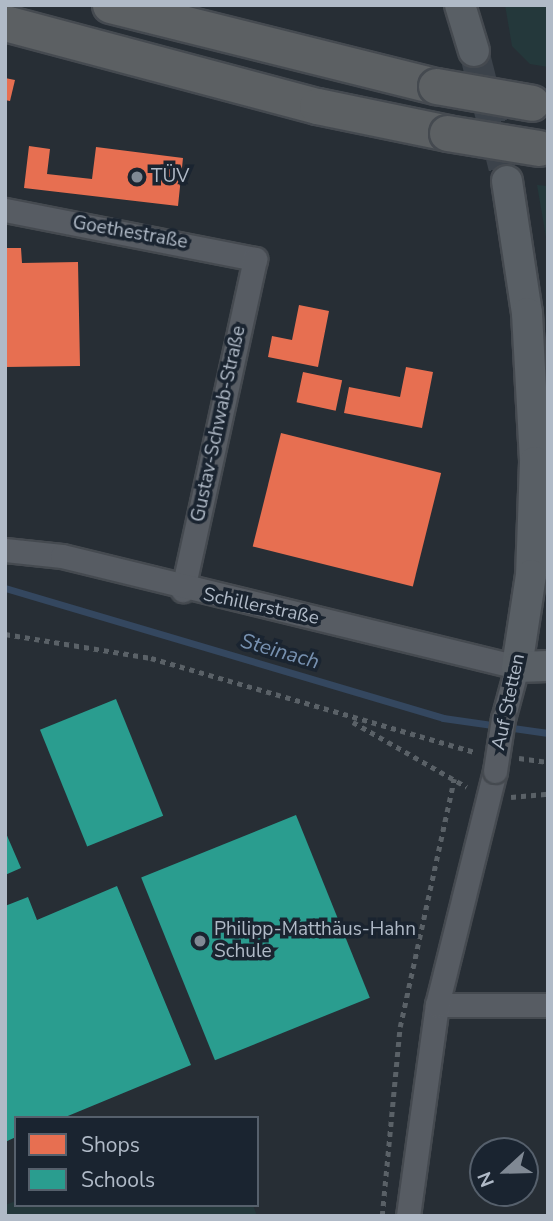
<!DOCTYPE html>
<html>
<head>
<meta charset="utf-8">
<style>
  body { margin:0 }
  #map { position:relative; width:553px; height:1221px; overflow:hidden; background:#272e35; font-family:"Nunito Sans",sans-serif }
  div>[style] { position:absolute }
  .green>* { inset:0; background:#24383b }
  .shops>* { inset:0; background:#e76f51; transform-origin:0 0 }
  .schools>* { inset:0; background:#2a9d8f; transform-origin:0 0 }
  .stream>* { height:7px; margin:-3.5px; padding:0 3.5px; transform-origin:3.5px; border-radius:3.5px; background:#34475f }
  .major-tunnel>* { height:30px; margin-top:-15px; transform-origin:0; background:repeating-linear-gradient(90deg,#3c434b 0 30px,transparent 0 45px) }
  .path>* { height:4.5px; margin-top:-2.25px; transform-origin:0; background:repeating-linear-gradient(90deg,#5a6167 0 5px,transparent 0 10px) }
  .roads { filter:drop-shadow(2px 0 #454a50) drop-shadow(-2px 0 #454a50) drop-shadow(0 2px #454a50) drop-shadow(0 -2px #454a50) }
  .minor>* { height:23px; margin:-11.5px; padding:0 11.5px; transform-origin:11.5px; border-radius:11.5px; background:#575c63 }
  .major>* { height:30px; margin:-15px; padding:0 15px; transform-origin:15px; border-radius:15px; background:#595f65 }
  .highway>* { height:35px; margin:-17.5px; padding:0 17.5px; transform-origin:17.5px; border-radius:17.5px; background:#5c6063 }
  .bridges { filter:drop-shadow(2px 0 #454a50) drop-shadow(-2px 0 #454a50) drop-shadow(0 2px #454a50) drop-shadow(0 -2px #454a50) }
  .minor-bridge>* { height:23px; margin:-11.5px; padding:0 11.5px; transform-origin:11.5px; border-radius:11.5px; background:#575c63 }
  .highway-bridge>* { height:35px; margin:-17.5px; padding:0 17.5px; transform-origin:17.5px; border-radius:17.5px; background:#5c6063 }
  .dots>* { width:19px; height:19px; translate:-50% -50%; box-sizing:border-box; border:4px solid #1a2430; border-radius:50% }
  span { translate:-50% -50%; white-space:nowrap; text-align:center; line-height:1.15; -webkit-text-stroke:7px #1a2430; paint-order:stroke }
  .poi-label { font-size:19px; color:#b0bac7 }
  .left { translate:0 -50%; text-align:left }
  .street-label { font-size:19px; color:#b0bac7 }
  .water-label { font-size:21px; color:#7791b0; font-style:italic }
  .frame { position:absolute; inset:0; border:7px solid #b0bac7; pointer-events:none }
  .legend { position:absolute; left:14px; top:1116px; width:245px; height:91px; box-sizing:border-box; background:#1a2430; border:2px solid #56606c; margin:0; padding:9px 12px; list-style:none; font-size:21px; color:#b0bac7 }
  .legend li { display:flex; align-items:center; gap:14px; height:35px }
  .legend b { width:35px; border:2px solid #56606c }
  .north { position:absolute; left:469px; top:1137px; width:70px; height:70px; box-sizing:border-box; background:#1a2430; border:2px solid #56606c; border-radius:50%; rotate:248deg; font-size:19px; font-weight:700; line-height:28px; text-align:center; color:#b0bac7 }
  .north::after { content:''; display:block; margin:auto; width:24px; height:32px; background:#808994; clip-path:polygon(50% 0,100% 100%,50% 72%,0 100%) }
</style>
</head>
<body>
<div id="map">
  <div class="green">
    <div style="clip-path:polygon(505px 5px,548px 5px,548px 67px,530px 64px,512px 46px)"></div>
    <div style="clip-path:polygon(537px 185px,548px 186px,548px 249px)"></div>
    <div style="clip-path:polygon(16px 1201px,253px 1205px,257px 1216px,5px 1216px,5px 1205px)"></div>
  </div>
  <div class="shops">
    <div style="clip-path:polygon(5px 78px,15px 80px,10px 101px,5px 100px)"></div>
    <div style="clip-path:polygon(29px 146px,50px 149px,47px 174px,92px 179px,96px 147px,183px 158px,178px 206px,24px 188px)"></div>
    <div style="clip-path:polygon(5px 248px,21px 248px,22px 263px,78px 262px,80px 366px,5px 367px)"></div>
    <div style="clip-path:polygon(299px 305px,329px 311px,318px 367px,268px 357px,272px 336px,292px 340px)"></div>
    <div style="clip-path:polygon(406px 367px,433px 372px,422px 428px,344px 413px,349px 387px,400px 397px)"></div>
    <div style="left:303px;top:372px;width:40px;height:31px;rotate:12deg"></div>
    <div style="left:281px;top:433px;width:165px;height:117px;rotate:14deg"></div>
  </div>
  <div class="schools">
    <div style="left:116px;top:699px;width:126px;height:82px;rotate:68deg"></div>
    <div style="left:296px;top:815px;width:197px;height:167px;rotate:68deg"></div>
    <div style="clip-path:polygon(5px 831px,21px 868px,5px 875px)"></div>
    <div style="clip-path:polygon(117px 886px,191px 1065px,63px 1118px,16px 1118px,16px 1137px,5px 1142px,5px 906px,28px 897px,37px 920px)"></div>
  </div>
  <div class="stream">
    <div style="left:5px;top:588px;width:457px;rotate:16.5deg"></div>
    <div style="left:443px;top:718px;width:106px;rotate:8.1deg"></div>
  </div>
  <div class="major-tunnel">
    <div style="left:474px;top:51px;width:134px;rotate:75.8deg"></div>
  </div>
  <div class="path">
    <div style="left:5px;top:634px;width:148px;rotate:9.3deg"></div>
    <div style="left:151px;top:658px;width:337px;rotate:16.2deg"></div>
    <div style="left:353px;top:722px;width:131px;rotate:29.7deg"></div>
    <div style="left:519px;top:758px;width:29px;rotate:8deg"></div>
    <div style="left:511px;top:797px;width:37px;rotate:-5deg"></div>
    <div style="left:382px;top:1216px;width:190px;rotate:-84.6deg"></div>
    <div style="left:400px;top:1027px;width:254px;rotate:-77.7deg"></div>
  </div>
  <div class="roads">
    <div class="minor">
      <div style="left:5px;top:210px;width:255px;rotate:11.1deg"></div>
      <div style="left:255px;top:259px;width:339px;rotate:102.3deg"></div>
      <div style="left:5px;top:550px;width:57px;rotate:6deg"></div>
      <div style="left:62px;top:556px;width:468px;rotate:13.7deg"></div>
      <div style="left:517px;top:667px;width:54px;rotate:105.1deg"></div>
      <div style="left:437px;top:1005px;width:111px"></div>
      <div style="left:408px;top:1216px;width:213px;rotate:-82.2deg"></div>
      <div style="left:437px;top:1005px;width:241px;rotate:-76.1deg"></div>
    </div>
    <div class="major">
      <div style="left:460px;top:5px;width:48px;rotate:73.1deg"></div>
      <div style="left:507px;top:181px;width:134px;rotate:81.4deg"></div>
      <div style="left:527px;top:313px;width:149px;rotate:86.9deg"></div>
      <div style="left:535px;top:462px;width:113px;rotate:92deg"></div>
      <div style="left:531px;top:575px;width:93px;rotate:98.7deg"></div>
      <div style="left:517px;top:667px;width:31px;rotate:-2deg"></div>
    </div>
    <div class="highway">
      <div style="left:110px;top:5px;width:336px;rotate:14deg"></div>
      <div style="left:5px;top:23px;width:323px;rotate:14.9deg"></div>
      <div style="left:317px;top:106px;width:133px;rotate:11.7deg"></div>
    </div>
  </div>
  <div class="bridges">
    <div class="minor-bridge">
      <div style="left:495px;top:771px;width:53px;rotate:-81.3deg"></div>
    </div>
    <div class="highway-bridge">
      <div style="left:436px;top:86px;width:97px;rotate:10deg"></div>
      <div style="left:447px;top:133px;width:93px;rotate:9.3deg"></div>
    </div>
  </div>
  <div class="dots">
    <div style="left:137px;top:177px;background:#808994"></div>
    <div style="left:200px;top:941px;background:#808994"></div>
  </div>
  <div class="poi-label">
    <span class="left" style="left:151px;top:177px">TÜV</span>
    <span class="left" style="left:214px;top:941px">Philipp-Matthäus-Hahn<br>Schule</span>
  </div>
  <div class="street-label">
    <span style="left:130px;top:233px;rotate:10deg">Goethestraße</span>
    <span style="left:219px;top:424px;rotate:-78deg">Gustav-Schwab-Straße</span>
    <span style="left:261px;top:607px;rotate:12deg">Schillerstraße</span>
    <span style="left:509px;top:702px;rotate:-78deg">Auf Stetten</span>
  </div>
  <div class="water-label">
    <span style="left:280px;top:651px;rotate:16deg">Steinach</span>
  </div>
  <div class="frame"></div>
  <ul class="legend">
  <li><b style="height:19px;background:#e76f51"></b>Shops</li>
  <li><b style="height:19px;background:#2a9d8f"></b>Schools</li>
  </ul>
  <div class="north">N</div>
</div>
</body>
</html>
